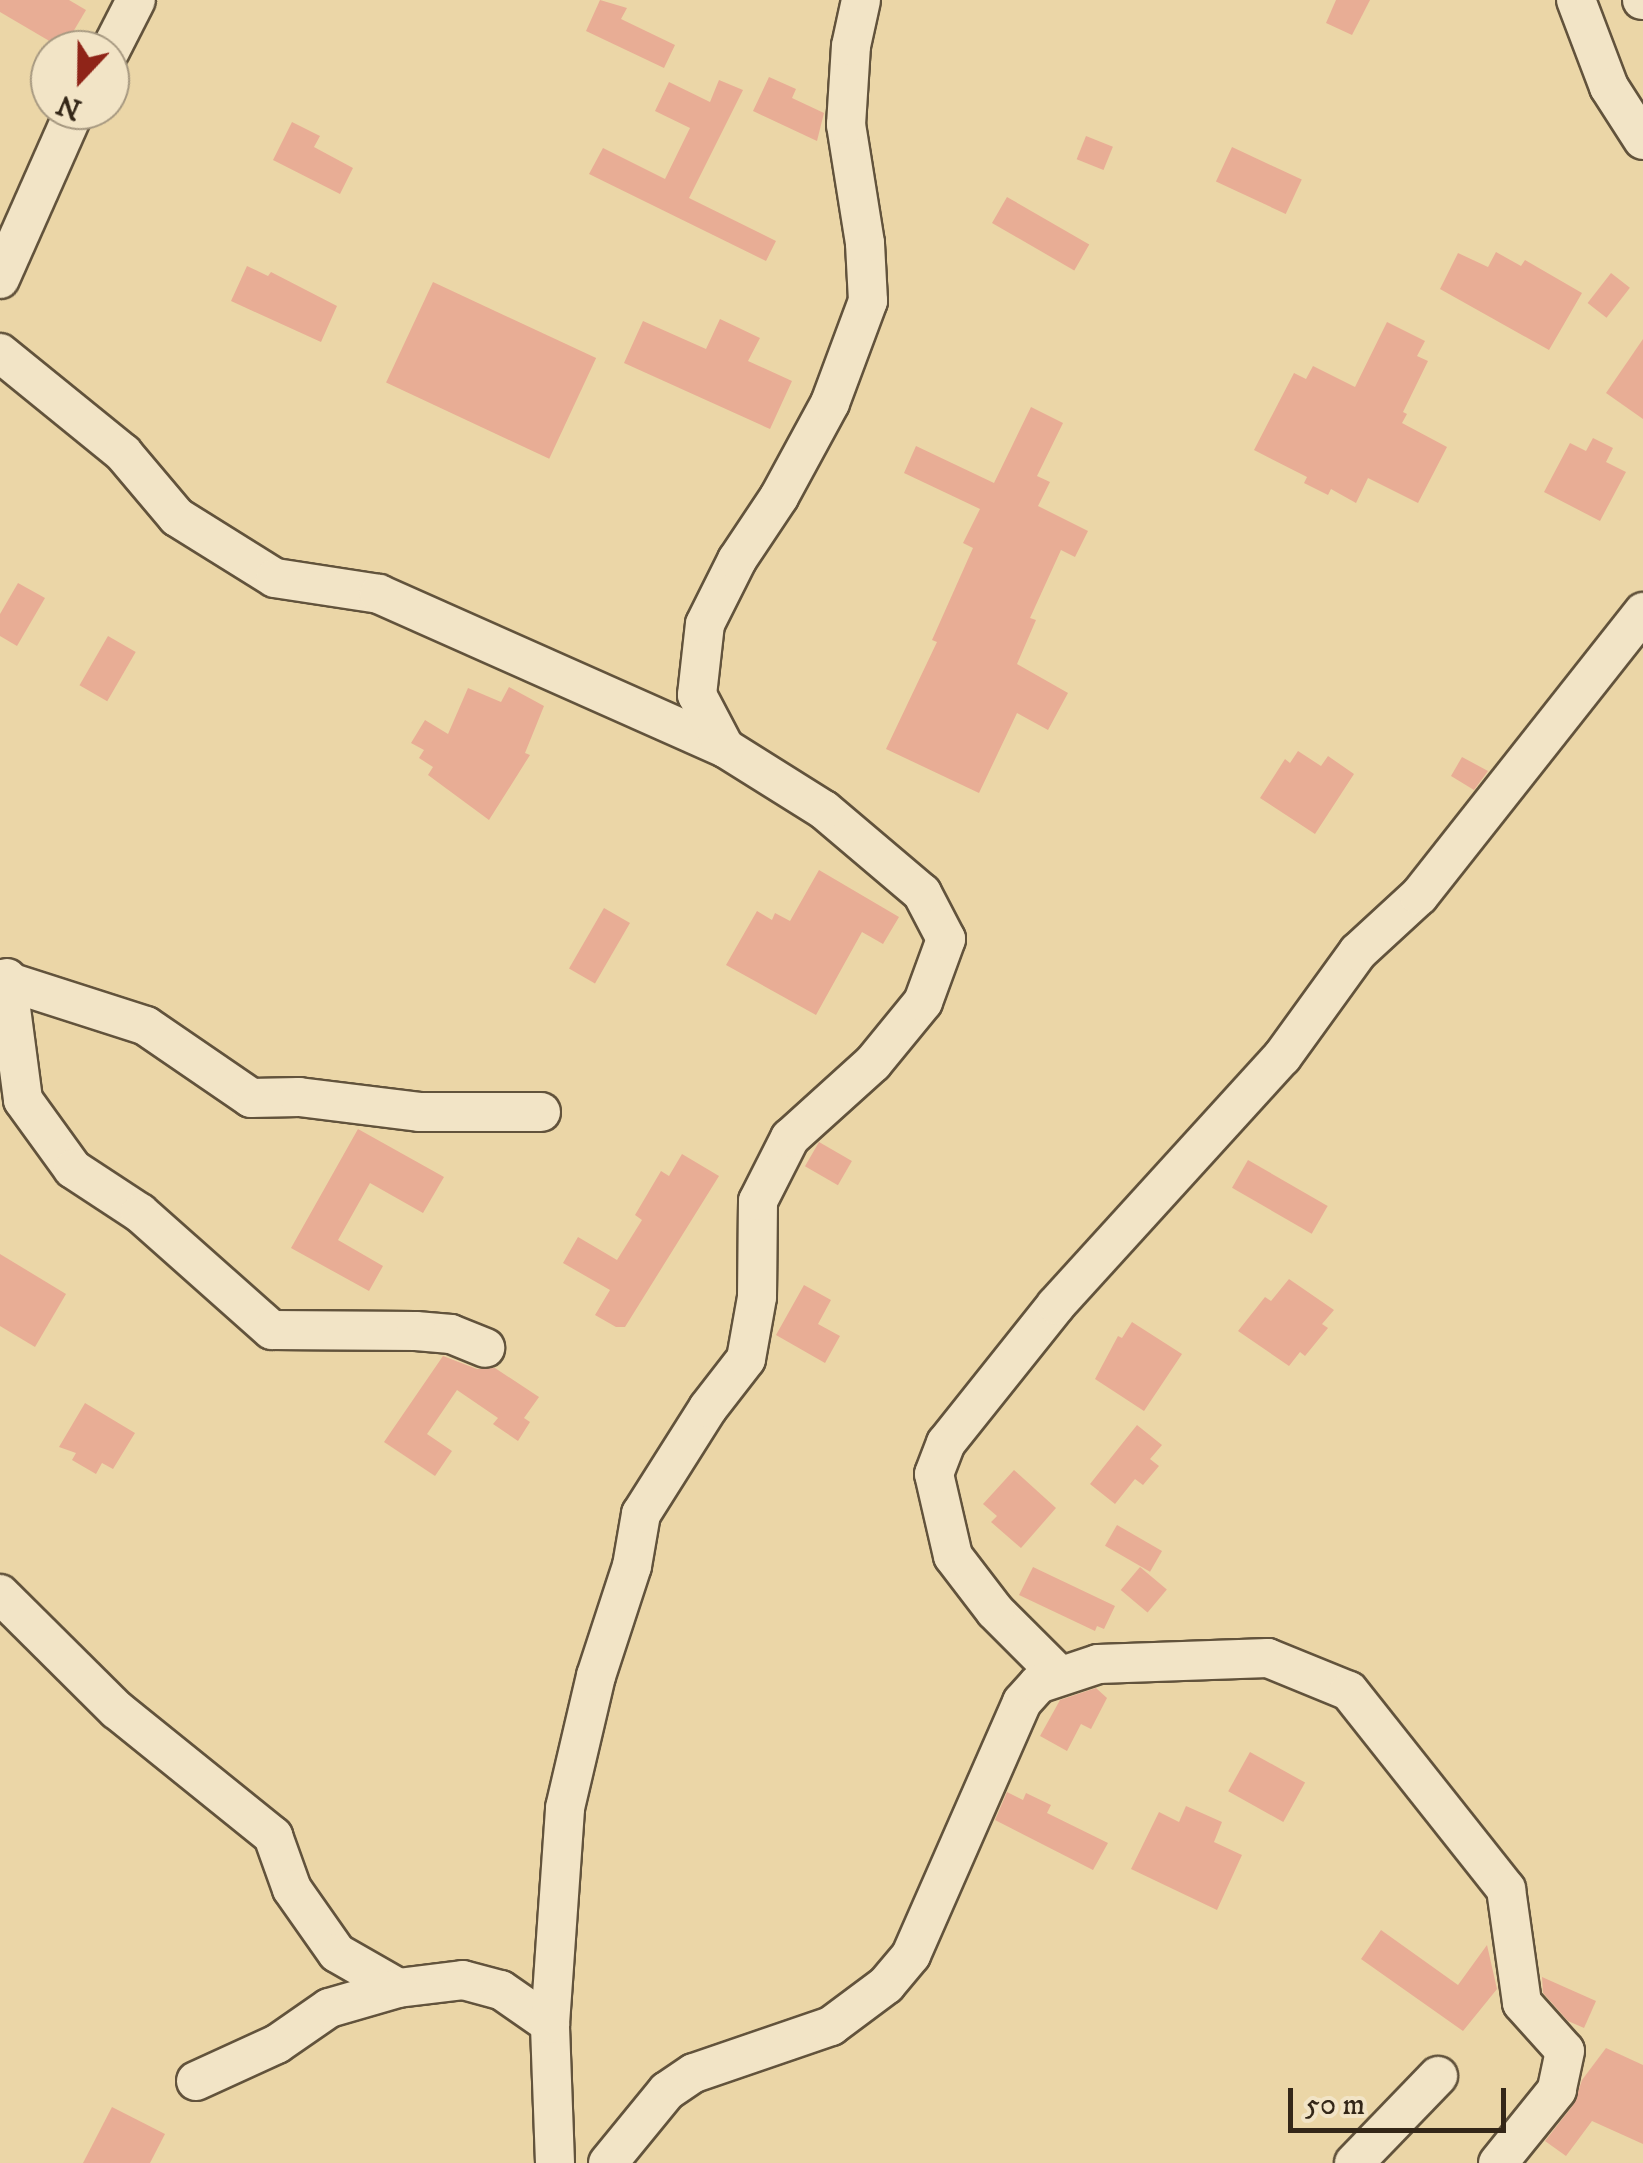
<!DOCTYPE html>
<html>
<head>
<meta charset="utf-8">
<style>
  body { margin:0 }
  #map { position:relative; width:1643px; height:2163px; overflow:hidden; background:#ebd6a7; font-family:"IM FELL DW Pica",serif }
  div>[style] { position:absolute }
  .building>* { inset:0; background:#e8ad95; transform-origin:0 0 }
  .roads { filter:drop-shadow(2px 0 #62533c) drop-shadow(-2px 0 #62533c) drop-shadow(0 2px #62533c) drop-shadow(0 -2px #62533c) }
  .minor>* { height:38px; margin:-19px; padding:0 19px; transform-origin:19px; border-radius:19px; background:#f2e4c6 }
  span { translate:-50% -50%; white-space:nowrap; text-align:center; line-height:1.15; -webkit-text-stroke:9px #f2e4c6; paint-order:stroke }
  .north { position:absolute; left:30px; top:30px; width:100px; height:100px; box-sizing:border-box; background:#f2e4c6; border:2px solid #a69880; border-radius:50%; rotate:202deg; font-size:28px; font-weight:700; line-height:40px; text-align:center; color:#342718 }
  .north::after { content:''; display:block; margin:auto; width:35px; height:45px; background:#8f2418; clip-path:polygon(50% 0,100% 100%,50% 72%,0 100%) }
  .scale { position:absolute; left:1288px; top:2088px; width:218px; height:45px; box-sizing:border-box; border:5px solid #342718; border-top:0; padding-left:12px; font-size:30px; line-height:35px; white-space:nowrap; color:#342718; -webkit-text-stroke:8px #f2e4c6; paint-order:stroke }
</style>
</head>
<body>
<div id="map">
  <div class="building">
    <div style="clip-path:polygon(0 0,69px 0,86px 10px,63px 49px,0 12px)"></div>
    <div style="clip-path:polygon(600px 0,627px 8px,621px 19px,675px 45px,664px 68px,586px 31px)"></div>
    <div style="clip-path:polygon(1336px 0,1370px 0,1352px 35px,1326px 23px)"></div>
    <div style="clip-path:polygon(769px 77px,796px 89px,792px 98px,824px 113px,817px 141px,753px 111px)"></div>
    <div style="clip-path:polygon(719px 80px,743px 90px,689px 198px,776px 241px,766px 261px,589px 174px,603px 148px,665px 179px,690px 128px,655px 111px,669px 82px,710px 102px)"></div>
    <div style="clip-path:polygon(292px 122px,320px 136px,314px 147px,353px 168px,340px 194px,273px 160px)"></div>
    <div style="left:1086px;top:136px;width:29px;height:25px;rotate:22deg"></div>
    <div style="left:1232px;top:147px;width:77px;height:38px;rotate:25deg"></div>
    <div style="left:1007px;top:197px;width:95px;height:30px;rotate:30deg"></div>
    <div style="clip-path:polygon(1496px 252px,1521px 266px,1525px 260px,1582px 293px,1549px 350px,1440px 289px,1458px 253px,1488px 267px)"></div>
    <div style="clip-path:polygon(247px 266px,268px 276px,271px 272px,337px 306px,321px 342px,231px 301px)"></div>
    <div style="left:1611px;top:273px;width:24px;height:38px;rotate:38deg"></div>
    <div style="left:433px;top:282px;width:180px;height:111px;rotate:25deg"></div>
    <div style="clip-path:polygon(720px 319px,760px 338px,748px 361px,792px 381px,770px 429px,624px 363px,643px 321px,706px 349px)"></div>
    <div style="clip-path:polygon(1387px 322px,1425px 341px,1417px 356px,1428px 361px,1403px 412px,1407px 414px,1402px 423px,1447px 447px,1418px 503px,1368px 478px,1356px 503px,1331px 489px,1328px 495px,1304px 483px,1307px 477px,1254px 450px,1294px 373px,1306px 379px,1313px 366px,1355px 387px)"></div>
    <div style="clip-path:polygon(1643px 339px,1643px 419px,1606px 393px)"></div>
    <div style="clip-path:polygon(1031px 407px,1063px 423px,1037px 476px,1050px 482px,1038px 506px,1088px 531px,1075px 557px,1061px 550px,1030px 618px,1036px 620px,1017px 664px,1068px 693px,1048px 730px,1017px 713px,979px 793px,886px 749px,937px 642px,932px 640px,973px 548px,963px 543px,980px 509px,904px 473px,916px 446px,994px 483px)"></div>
    <div style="clip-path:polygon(1593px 438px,1613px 448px,1606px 462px,1626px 472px,1600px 521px,1544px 492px,1570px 443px,1586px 451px)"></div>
    <div style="clip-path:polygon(18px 583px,45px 598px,17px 646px,0 636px,0 614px)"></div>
    <div style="left:108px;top:636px;width:32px;height:57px;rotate:30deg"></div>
    <div style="clip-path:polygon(509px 687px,544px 706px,525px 753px,530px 755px,489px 820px,428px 775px,433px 767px,419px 758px,424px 750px,411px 743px,425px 720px,448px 734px,468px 688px,501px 702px)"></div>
    <div style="clip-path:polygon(1298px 751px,1321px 766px,1328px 756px,1354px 774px,1315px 834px,1260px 798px,1285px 759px,1290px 763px)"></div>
    <div style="clip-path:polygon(1462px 757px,1488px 771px,1474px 790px,1451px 776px)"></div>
    <div style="clip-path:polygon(819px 870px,899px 917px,883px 944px,862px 932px,816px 1015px,726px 965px,757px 911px,772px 920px,775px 913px,790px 921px)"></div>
    <div style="left:604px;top:908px;width:30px;height:70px;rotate:30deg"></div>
    <div style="clip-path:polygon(358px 1129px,444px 1177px,423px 1213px,370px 1183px,338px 1240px,383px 1266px,369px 1291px,291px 1248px)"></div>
    <div style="left:819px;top:1142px;width:38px;height:28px;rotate:30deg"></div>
    <div style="clip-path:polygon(682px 1154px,719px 1176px,625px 1327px,616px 1327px,595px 1315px,610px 1290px,563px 1263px,578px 1237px,617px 1260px,642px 1220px,635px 1215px,661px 1171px,669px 1176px)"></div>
    <div style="left:1248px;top:1160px;width:92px;height:32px;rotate:30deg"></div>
    <div style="clip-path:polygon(0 1254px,66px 1294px,35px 1347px,0 1326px)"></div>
    <div style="clip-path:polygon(1289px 1279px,1334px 1310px,1322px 1324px,1328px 1328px,1305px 1356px,1300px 1352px,1289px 1366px,1238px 1331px,1265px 1297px,1271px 1301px)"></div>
    <div style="clip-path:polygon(804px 1285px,831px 1300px,818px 1324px,840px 1336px,825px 1363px,776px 1335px)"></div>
    <div style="clip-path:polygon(1132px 1322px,1182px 1354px,1144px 1411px,1095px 1379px,1118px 1336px,1122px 1338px)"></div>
    <div style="clip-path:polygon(443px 1356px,477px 1369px,495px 1368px,539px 1397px,524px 1418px,530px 1422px,518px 1441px,493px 1424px,498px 1418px,457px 1390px,427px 1434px,452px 1451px,435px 1476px,384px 1442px)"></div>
    <div style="clip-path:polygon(85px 1403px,135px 1433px,113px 1469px,102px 1463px,96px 1474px,72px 1460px,76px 1453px,59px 1447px)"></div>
    <div style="clip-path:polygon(1137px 1425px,1162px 1445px,1150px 1459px,1159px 1466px,1143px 1485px,1135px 1479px,1115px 1504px,1090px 1484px)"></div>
    <div style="clip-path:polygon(1014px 1470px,1056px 1508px,1021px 1548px,991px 1522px,997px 1516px,983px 1504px)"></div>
    <div style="left:1117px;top:1525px;width:52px;height:24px;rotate:30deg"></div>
    <div style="clip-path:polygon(1033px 1567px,1115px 1606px,1104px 1629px,1097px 1626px,1095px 1631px,1019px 1595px)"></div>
    <div style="left:1140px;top:1567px;width:35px;height:30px;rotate:40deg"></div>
    <div style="clip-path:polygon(1096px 1688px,1107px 1698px,1091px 1729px,1081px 1724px,1067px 1751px,1040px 1736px,1060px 1700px)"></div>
    <div style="left:1250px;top:1752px;width:63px;height:45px;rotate:29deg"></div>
    <div style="clip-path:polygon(1007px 1792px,1023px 1800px,1026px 1793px,1051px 1805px,1047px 1813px,1108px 1843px,1093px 1870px,995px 1820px)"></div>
    <div style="clip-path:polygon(1186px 1806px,1222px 1822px,1214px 1842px,1242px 1855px,1217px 1910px,1131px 1869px,1159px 1812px,1179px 1822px)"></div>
    <div style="clip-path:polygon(1381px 1930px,1458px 1985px,1487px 1945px,1497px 1989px,1463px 2031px,1361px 1959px)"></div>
    <div style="clip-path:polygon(1542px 1977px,1596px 2001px,1584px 2028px,1568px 2021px,1543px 1993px)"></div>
    <div style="clip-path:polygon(1606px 2048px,1643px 2065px,1643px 2144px,1592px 2121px,1566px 2156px,1545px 2141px,1574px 2104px,1582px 2080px)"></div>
    <div style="clip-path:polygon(112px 2107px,165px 2134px,150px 2163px,83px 2163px)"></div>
  </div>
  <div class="roads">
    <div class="minor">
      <div style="left:1576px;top:0;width:93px;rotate:69.2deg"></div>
      <div style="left:1609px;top:87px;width:63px;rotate:57.3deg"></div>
      <div style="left:1642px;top:0;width:1px"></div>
      <div style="left:110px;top:51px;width:57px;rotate:-63deg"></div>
      <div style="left:0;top:279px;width:185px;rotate:-66.1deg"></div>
      <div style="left:0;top:353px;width:159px;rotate:39.1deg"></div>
      <div style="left:123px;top:453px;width:84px;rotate:49.8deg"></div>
      <div style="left:177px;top:517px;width:115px;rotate:31.9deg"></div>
      <div style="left:275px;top:578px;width:105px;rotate:8.7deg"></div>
      <div style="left:379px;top:594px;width:379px;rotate:24deg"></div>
      <div style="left:7px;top:978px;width:123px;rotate:82.5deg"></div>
      <div style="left:23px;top:1100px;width:85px;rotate:54.1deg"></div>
      <div style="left:73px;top:1169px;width:80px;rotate:33.3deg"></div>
      <div style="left:140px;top:1213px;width:176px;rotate:41.6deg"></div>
      <div style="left:272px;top:1330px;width:144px;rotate:0.4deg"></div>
      <div style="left:416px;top:1331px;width:35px;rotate:5deg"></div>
      <div style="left:451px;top:1334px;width:37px;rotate:22deg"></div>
      <div style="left:0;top:979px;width:153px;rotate:17.8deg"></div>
      <div style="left:146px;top:1026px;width:127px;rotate:34.4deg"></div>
      <div style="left:251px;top:1098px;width:48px;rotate:-1.2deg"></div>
      <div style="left:299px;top:1097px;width:121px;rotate:7.1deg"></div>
      <div style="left:419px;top:1112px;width:122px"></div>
      <div style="left:0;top:1594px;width:165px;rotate:44.8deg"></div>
      <div style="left:117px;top:1710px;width:201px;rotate:38.9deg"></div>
      <div style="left:273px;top:1836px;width:56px;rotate:70.3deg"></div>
      <div style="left:292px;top:1889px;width:78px;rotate:54.9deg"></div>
      <div style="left:337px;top:1953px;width:70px;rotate:29.8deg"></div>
      <div style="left:398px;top:1988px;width:65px;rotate:-7deg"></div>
      <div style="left:463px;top:1980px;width:39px;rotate:15deg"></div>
      <div style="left:501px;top:1990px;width:60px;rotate:34.8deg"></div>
      <div style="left:1058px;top:1674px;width:89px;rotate:-135deg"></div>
      <div style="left:995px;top:1611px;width:69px;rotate:-127.4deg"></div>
      <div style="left:953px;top:1556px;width:84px;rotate:-103deg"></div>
      <div style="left:934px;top:1474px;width:33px;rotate:-69deg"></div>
      <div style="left:946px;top:1443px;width:176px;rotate:-51.4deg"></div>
      <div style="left:1056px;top:1305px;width:336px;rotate:-47.7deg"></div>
      <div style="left:1282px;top:1057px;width:130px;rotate:-54.1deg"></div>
      <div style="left:1358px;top:952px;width:83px;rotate:-42.6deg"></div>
      <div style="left:1419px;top:896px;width:362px;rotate:-51.7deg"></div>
      <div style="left:196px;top:2081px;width:89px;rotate:-24.6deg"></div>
      <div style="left:277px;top:2044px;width:63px;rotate:-34.7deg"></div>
      <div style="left:329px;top:2008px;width:72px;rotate:-16.2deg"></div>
      <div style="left:555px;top:2163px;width:139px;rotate:-92.1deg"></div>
      <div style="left:550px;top:2024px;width:217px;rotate:-86deg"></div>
      <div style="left:565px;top:1808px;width:136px;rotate:-76.8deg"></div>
      <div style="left:596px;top:1676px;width:116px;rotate:-71.9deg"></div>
      <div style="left:632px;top:1566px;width:53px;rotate:-80.2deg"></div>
      <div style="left:641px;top:1514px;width:125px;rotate:-57.7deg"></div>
      <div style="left:708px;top:1408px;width:62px;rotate:-52.2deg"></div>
      <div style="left:746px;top:1359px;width:63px;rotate:-79.9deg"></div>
      <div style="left:757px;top:1297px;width:96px;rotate:-89.4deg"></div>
      <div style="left:758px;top:1201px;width:71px;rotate:-63.1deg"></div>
      <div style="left:790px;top:1138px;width:112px;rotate:-42.1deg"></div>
      <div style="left:873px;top:1063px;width:79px;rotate:-50.7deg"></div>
      <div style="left:923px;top:1002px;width:67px;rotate:-69.9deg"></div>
      <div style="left:946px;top:939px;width:52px;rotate:-117.6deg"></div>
      <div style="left:922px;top:893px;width:128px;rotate:-139.7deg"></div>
      <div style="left:824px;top:810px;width:117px;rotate:-147.9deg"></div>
      <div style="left:725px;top:748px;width:60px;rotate:-117.8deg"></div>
      <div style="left:697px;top:695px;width:71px;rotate:-83.6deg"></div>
      <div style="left:705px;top:624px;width:72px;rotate:-63.4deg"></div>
      <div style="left:737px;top:560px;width:76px;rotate:-56.3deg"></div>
      <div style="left:779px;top:497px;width:107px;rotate:-61.5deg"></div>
      <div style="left:830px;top:403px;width:109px;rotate:-69.6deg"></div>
      <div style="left:868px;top:301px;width:58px;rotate:-93deg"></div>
      <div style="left:865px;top:243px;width:120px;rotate:-99.1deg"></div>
      <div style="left:846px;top:125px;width:79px;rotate:-86.4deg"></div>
      <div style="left:851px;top:46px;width:47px;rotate:-77.7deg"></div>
      <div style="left:608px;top:2163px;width:93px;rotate:-50.7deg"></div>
      <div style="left:667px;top:2091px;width:32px;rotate:-34deg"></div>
      <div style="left:694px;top:2073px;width:145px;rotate:-18.9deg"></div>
      <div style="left:831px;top:2026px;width:69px;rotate:-36.7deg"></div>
      <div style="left:886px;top:1985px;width:39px;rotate:-50deg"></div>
      <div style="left:911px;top:1955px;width:276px;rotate:-66.3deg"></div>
      <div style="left:1022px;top:1702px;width:24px;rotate:-48deg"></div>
      <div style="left:1038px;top:1684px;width:63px;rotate:-18.4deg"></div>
      <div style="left:1098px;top:1664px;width:170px;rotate:-2deg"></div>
      <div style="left:1268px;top:1658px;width:87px;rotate:22.2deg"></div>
      <div style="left:1349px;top:1691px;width:253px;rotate:51.6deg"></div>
      <div style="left:1506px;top:1889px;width:115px;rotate:82deg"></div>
      <div style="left:1522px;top:2003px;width:64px;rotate:48.1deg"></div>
      <div style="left:1565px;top:2051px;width:40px;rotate:102deg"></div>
      <div style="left:1557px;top:2090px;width:94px;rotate:128.9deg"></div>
      <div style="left:1354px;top:2163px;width:121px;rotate:-46deg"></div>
    </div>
  </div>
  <div class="north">N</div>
  <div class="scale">50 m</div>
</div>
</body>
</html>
